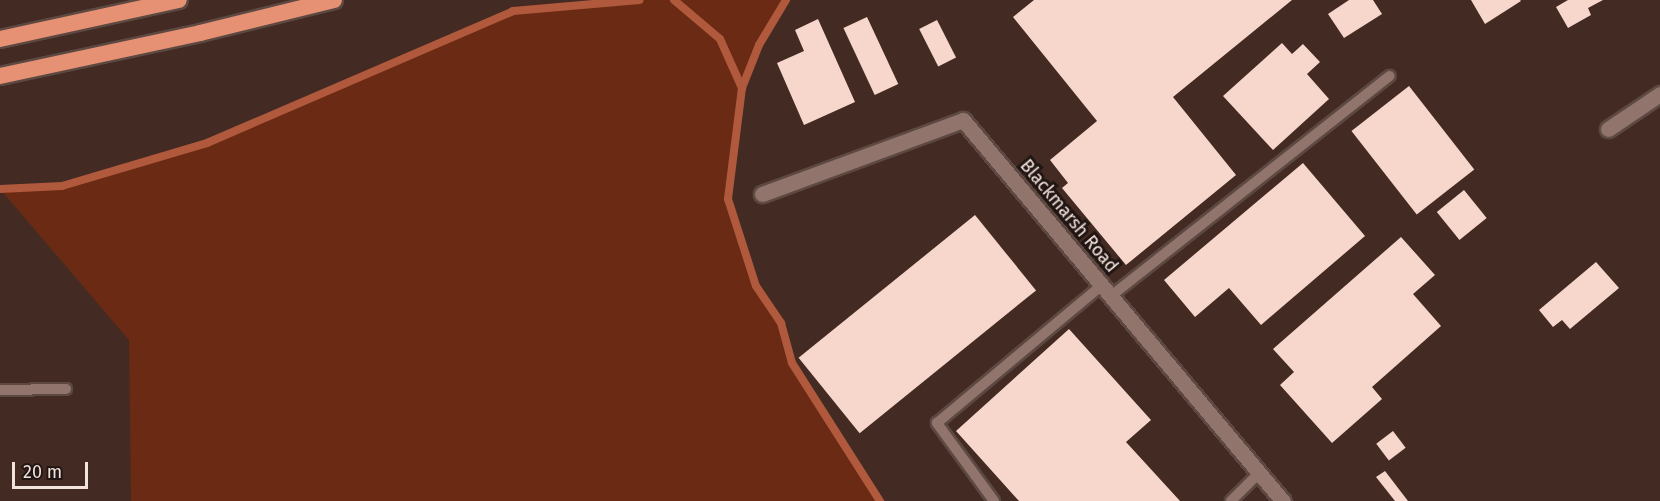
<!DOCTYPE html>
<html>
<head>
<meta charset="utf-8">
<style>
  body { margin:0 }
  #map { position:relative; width:1660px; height:501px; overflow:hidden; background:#432b23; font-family:"Fira Sans",sans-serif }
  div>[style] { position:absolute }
  .green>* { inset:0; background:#6b2a13 }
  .stream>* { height:8px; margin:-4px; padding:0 4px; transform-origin:4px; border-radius:4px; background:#b0593c }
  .building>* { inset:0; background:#f7d7cc; transform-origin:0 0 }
  .roads { filter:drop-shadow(2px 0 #5d4942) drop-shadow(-2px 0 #5d4942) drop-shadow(0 2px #5d4942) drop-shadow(0 -2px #5d4942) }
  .service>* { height:10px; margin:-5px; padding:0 5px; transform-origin:5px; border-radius:5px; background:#91756c }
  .minor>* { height:15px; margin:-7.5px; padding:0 7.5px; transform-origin:7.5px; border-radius:7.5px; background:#91756c }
  .trunk>* { height:16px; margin:-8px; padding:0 8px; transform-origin:8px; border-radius:8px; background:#e69174 }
  span { translate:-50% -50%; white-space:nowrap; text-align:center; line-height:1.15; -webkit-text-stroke:6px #211613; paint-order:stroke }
  .street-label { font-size:18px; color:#f3e3dd }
  .scale { position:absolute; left:12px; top:462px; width:76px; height:27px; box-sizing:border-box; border:3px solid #f3e3dd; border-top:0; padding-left:8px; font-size:18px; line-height:21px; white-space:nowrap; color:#f3e3dd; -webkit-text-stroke:4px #211613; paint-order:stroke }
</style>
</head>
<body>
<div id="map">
  <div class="green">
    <div style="clip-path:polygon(640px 0,786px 0,760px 45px,742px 88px,728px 199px,756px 286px,781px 323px,792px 363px,877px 501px,131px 501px,129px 340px,0 189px,69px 183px,207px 143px,513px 11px)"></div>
  </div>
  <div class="stream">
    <div style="left:674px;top:0;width:60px;rotate:40.3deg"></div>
    <div style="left:720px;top:39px;width:54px;rotate:65.8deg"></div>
    <div style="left:786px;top:0;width:52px;rotate:121deg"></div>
    <div style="left:759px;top:45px;width:46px;rotate:111.6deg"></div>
    <div style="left:742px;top:88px;width:112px;rotate:97.2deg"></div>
    <div style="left:728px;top:199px;width:91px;rotate:72.2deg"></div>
    <div style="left:756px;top:286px;width:45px;rotate:56deg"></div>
    <div style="left:781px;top:323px;width:41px;rotate:74.6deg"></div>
    <div style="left:792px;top:363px;width:164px;rotate:57.5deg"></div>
    <div style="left:0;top:189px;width:62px;rotate:-2.8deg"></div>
    <div style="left:62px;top:186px;width:151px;rotate:-16.5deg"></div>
    <div style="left:207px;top:143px;width:333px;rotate:-23.3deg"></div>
    <div style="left:513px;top:11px;width:127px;rotate:-5deg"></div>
  </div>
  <div class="building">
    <div style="clip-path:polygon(1034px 0,1292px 0,1173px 97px,1236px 175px,1126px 265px,1062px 188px,1068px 183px,1050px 160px,1097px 121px,1013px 17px)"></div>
    <div style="clip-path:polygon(1349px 0,1373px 0,1382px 14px,1344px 38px,1328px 14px)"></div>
    <div style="clip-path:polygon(1471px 0,1520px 0,1521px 1px,1485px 24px)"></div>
    <div style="clip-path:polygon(1568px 0,1603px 0,1588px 8px,1591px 15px,1568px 28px,1556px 7px)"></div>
    <div style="left:867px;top:17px;width:74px;height:26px;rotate:65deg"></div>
    <div style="clip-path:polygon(818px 19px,855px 102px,804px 125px,777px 63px,804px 51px,795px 30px)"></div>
    <div style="left:937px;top:20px;width:42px;height:20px;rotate:63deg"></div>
    <div style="clip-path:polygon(1282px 43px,1292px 54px,1303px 44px,1320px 62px,1307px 74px,1329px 99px,1273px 150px,1223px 96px)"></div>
    <div style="left:1409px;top:86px;width:106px;height:73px;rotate:52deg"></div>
    <div style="clip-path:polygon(1303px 163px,1365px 236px,1261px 325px,1229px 288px,1195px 317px,1164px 280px)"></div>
    <div style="left:1464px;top:190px;width:36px;height:35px;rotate:51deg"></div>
    <div style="left:975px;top:215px;width:97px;height:227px;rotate:51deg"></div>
    <div style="clip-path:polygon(1401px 237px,1435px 275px,1413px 294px,1441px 326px,1372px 387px,1382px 399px,1332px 443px,1280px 385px,1294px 372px,1273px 349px)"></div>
    <div style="clip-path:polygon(1596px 262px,1619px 288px,1570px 329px,1562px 320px,1553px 327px,1539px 310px)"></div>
    <div style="clip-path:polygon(1069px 329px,1151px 420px,1126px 442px,1180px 501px,1019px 501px,956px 431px)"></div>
    <div style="left:1393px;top:431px;width:21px;height:21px;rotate:53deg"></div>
    <div style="clip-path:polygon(1385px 471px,1408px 501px,1395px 501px,1376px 477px)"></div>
  </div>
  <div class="roads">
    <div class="service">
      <div style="left:1111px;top:296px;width:355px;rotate:-38.3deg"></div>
      <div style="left:0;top:390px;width:66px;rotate:-0.9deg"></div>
      <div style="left:994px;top:501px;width:97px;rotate:-126.2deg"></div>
      <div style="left:937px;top:423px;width:215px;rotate:-39.9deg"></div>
      <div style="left:1231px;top:501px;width:40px;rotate:-45deg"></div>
    </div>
    <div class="minor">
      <div style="left:1608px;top:129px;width:63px;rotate:-33.9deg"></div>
      <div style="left:762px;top:194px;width:214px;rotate:-20.2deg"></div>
      <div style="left:963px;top:120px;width:498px;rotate:50deg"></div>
    </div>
    <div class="trunk">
      <div style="left:0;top:39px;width:183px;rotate:-12.3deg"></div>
      <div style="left:0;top:76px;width:205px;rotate:-12.1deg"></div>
      <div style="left:200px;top:33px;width:138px;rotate:-13.8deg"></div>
    </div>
  </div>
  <div class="street-label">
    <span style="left:1069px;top:216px;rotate:50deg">Blackmarsh Road</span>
  </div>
  <div class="scale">20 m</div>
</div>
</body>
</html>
